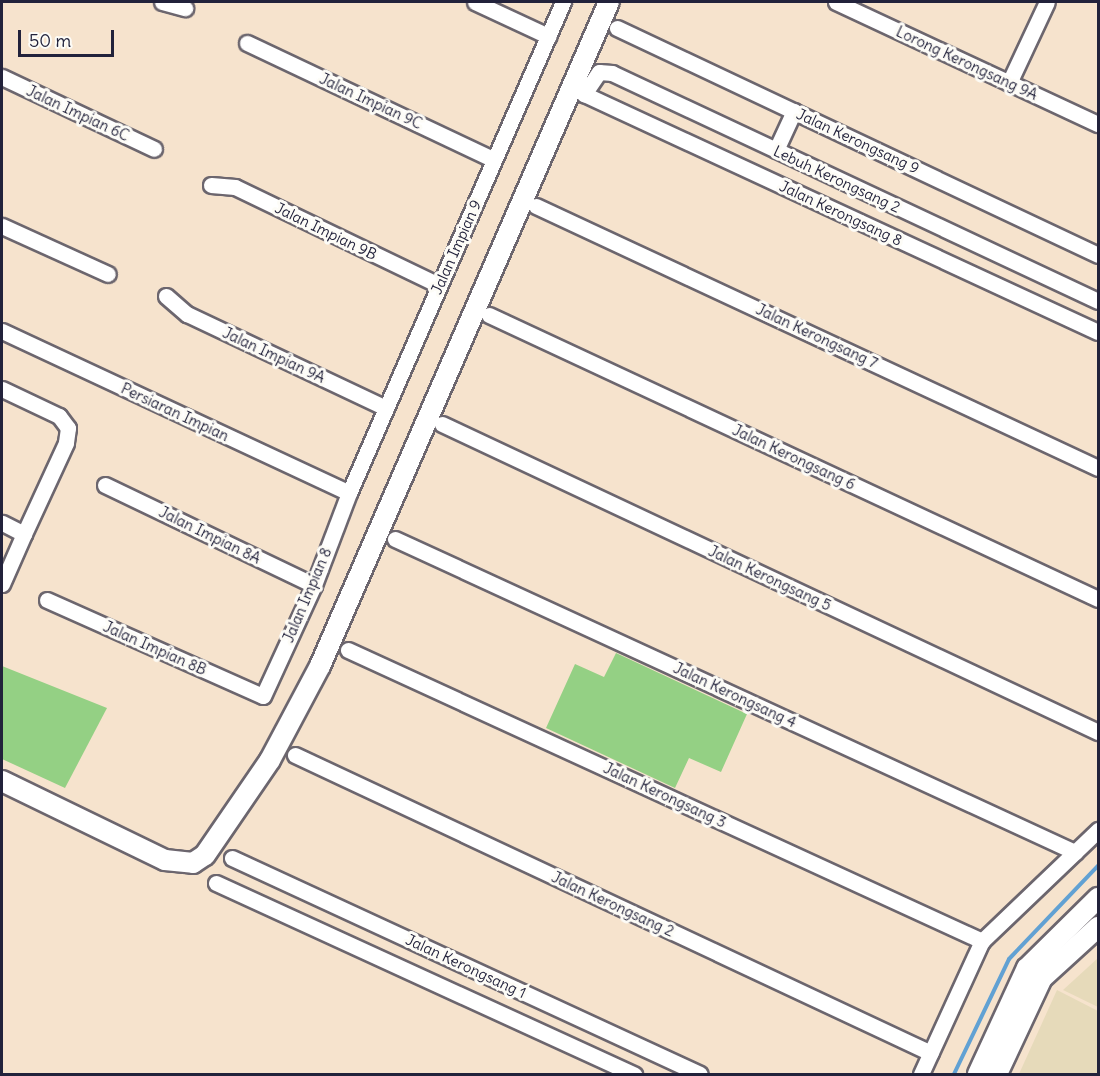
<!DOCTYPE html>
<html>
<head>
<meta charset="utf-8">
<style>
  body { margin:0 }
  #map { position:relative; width:1100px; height:1076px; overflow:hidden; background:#f6e3cd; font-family:Delius,sans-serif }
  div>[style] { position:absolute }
  .built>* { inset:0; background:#e6daba }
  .green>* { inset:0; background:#94d084 }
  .stream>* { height:4px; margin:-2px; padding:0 2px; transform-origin:2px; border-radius:2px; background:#61a1d3 }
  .roads { filter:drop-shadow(2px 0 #6c666e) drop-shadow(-2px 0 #6c666e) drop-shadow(0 2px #6c666e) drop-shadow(0 -2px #6c666e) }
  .minor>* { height:15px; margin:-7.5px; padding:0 7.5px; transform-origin:7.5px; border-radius:7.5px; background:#fff }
  .tertiary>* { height:20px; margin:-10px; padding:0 10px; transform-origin:10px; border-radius:10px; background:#fff }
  span { translate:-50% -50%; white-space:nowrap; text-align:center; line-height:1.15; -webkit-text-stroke:6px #fdfcf7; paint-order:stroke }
  .street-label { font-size:15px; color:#22223b }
  .frame { position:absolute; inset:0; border:3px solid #22223b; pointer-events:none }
  .scale { position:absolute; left:18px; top:30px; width:96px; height:27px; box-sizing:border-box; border:3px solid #22223b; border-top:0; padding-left:8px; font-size:18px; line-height:21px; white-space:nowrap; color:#22223b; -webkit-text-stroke:4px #fdfcf7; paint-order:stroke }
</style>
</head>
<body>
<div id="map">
  <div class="built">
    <div style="clip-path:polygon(1098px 958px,1098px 1007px,1063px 990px)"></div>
    <div style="clip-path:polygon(1057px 990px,1098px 1011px,1098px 1074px,1019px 1074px)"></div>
  </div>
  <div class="green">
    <div style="clip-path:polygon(616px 653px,747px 714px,721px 772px,689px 758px,675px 788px,546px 728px,575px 664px,604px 677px)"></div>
    <div style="clip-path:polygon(2px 666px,107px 708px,65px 788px,2px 759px)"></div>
  </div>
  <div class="stream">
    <div style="left:954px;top:1074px;width:127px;rotate:-64.4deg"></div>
    <div style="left:1009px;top:959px;width:129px;rotate:-46.3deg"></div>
  </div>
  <div class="roads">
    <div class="minor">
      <div style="left:162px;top:2px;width:24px;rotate:15deg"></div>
      <div style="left:475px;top:2px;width:81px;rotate:25deg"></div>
      <div style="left:836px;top:2px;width:289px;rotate:25deg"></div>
      <div style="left:617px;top:28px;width:532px;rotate:25.26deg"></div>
      <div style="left:247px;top:43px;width:273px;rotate:25.3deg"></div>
      <div style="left:2px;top:77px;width:168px;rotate:25.3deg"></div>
      <div style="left:1009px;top:83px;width:89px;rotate:-64.9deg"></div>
      <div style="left:776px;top:150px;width:43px;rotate:-65.2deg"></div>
      <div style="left:211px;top:185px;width:24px;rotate:5deg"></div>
      <div style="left:235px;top:187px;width:226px;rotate:25.7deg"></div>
      <div style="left:536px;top:206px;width:620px;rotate:24.99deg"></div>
      <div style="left:2px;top:226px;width:116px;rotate:24.4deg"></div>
      <div style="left:166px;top:296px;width:28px;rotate:41deg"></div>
      <div style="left:187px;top:314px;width:220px;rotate:25.3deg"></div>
      <div style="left:1098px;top:301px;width:537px;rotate:-154.87deg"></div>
      <div style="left:612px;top:73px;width:13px;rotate:-176deg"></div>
      <div style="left:599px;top:72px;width:27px;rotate:124deg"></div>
      <div style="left:584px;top:94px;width:566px;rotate:24.85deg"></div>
      <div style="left:489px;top:315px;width:672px;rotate:25deg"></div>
      <div style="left:2px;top:331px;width:383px;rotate:25deg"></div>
      <div style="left:2px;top:389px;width:63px;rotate:25.3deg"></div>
      <div style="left:59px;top:416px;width:15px;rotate:53deg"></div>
      <div style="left:68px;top:428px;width:15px;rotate:98deg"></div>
      <div style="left:66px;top:443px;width:100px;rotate:114.8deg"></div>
      <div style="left:24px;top:534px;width:25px;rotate:-153deg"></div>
      <div style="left:442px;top:424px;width:725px;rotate:25.15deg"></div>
      <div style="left:105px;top:485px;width:232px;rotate:25.6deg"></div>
      <div style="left:395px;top:539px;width:749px;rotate:24.72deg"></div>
      <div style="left:2px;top:584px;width:55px;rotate:-66.3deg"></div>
      <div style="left:47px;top:600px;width:236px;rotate:24deg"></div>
      <div style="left:263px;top:696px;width:122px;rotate:-65.3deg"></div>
      <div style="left:314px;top:585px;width:98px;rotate:-69.2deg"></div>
      <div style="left:349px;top:493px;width:536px;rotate:-66.45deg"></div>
      <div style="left:348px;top:650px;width:698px;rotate:24.65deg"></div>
      <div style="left:295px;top:755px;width:702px;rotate:25.11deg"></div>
      <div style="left:232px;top:858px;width:515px;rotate:24.78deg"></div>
      <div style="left:216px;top:883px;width:460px;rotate:24.6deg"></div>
      <div style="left:921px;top:1074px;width:146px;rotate:-65.4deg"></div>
      <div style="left:982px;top:941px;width:161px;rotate:-43.7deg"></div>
    </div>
    <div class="tertiary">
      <div style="left:2px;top:781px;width:181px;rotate:25.9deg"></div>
      <div style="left:165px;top:860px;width:28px;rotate:6deg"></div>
      <div style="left:193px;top:863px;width:14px;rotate:-34deg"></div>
      <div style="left:205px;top:855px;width:115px;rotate:-55.6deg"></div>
      <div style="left:270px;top:760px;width:106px;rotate:-62deg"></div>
      <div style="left:320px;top:666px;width:724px;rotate:-66.48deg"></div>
      <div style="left:978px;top:1074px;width:117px;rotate:-65.2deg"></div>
      <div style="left:1027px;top:968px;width:100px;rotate:-44.6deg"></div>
      <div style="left:997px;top:1074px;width:106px;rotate:-64.9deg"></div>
      <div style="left:1042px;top:978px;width:76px;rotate:-42.3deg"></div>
    </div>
  </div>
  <div class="street-label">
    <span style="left:967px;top:63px;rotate:25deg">Lorong Kerongsang 9A</span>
    <span style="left:371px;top:101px;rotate:25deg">Jalan Impian 9C</span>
    <span style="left:78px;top:113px;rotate:25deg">Jalan Impian 6C</span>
    <span style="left:858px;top:141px;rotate:25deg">Jalan Kerongsang 9</span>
    <span style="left:837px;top:179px;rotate:25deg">Lebuh Kerongsang 2</span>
    <span style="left:841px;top:213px;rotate:25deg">Jalan Kerongsang 8</span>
    <span style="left:326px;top:231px;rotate:26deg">Jalan Impian 9B</span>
    <span style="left:456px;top:247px;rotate:-66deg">Jalan Impian 9</span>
    <span style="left:817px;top:336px;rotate:25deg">Jalan Kerongsang 7</span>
    <span style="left:274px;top:355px;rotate:25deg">Jalan Impian 9A</span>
    <span style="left:175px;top:412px;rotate:25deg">Persiaran Impian</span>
    <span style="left:794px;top:457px;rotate:25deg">Jalan Kerongsang 6</span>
    <span style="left:210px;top:535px;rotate:26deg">Jalan Impian 8A</span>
    <span style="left:770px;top:578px;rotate:25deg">Jalan Kerongsang 5</span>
    <span style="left:307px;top:595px;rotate:-67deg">Jalan Impian 8</span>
    <span style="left:155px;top:648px;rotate:24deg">Jalan Impian 8B</span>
    <span style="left:735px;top:695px;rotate:25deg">Jalan Kerongsang 4</span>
    <span style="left:665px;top:795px;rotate:25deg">Jalan Kerongsang 3</span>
    <span style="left:613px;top:904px;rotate:25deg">Jalan Kerongsang 2</span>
    <span style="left:466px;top:966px;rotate:25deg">Jalan Kerongsang 1</span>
  </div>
  <div class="frame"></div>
  <div class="scale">50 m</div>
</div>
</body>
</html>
